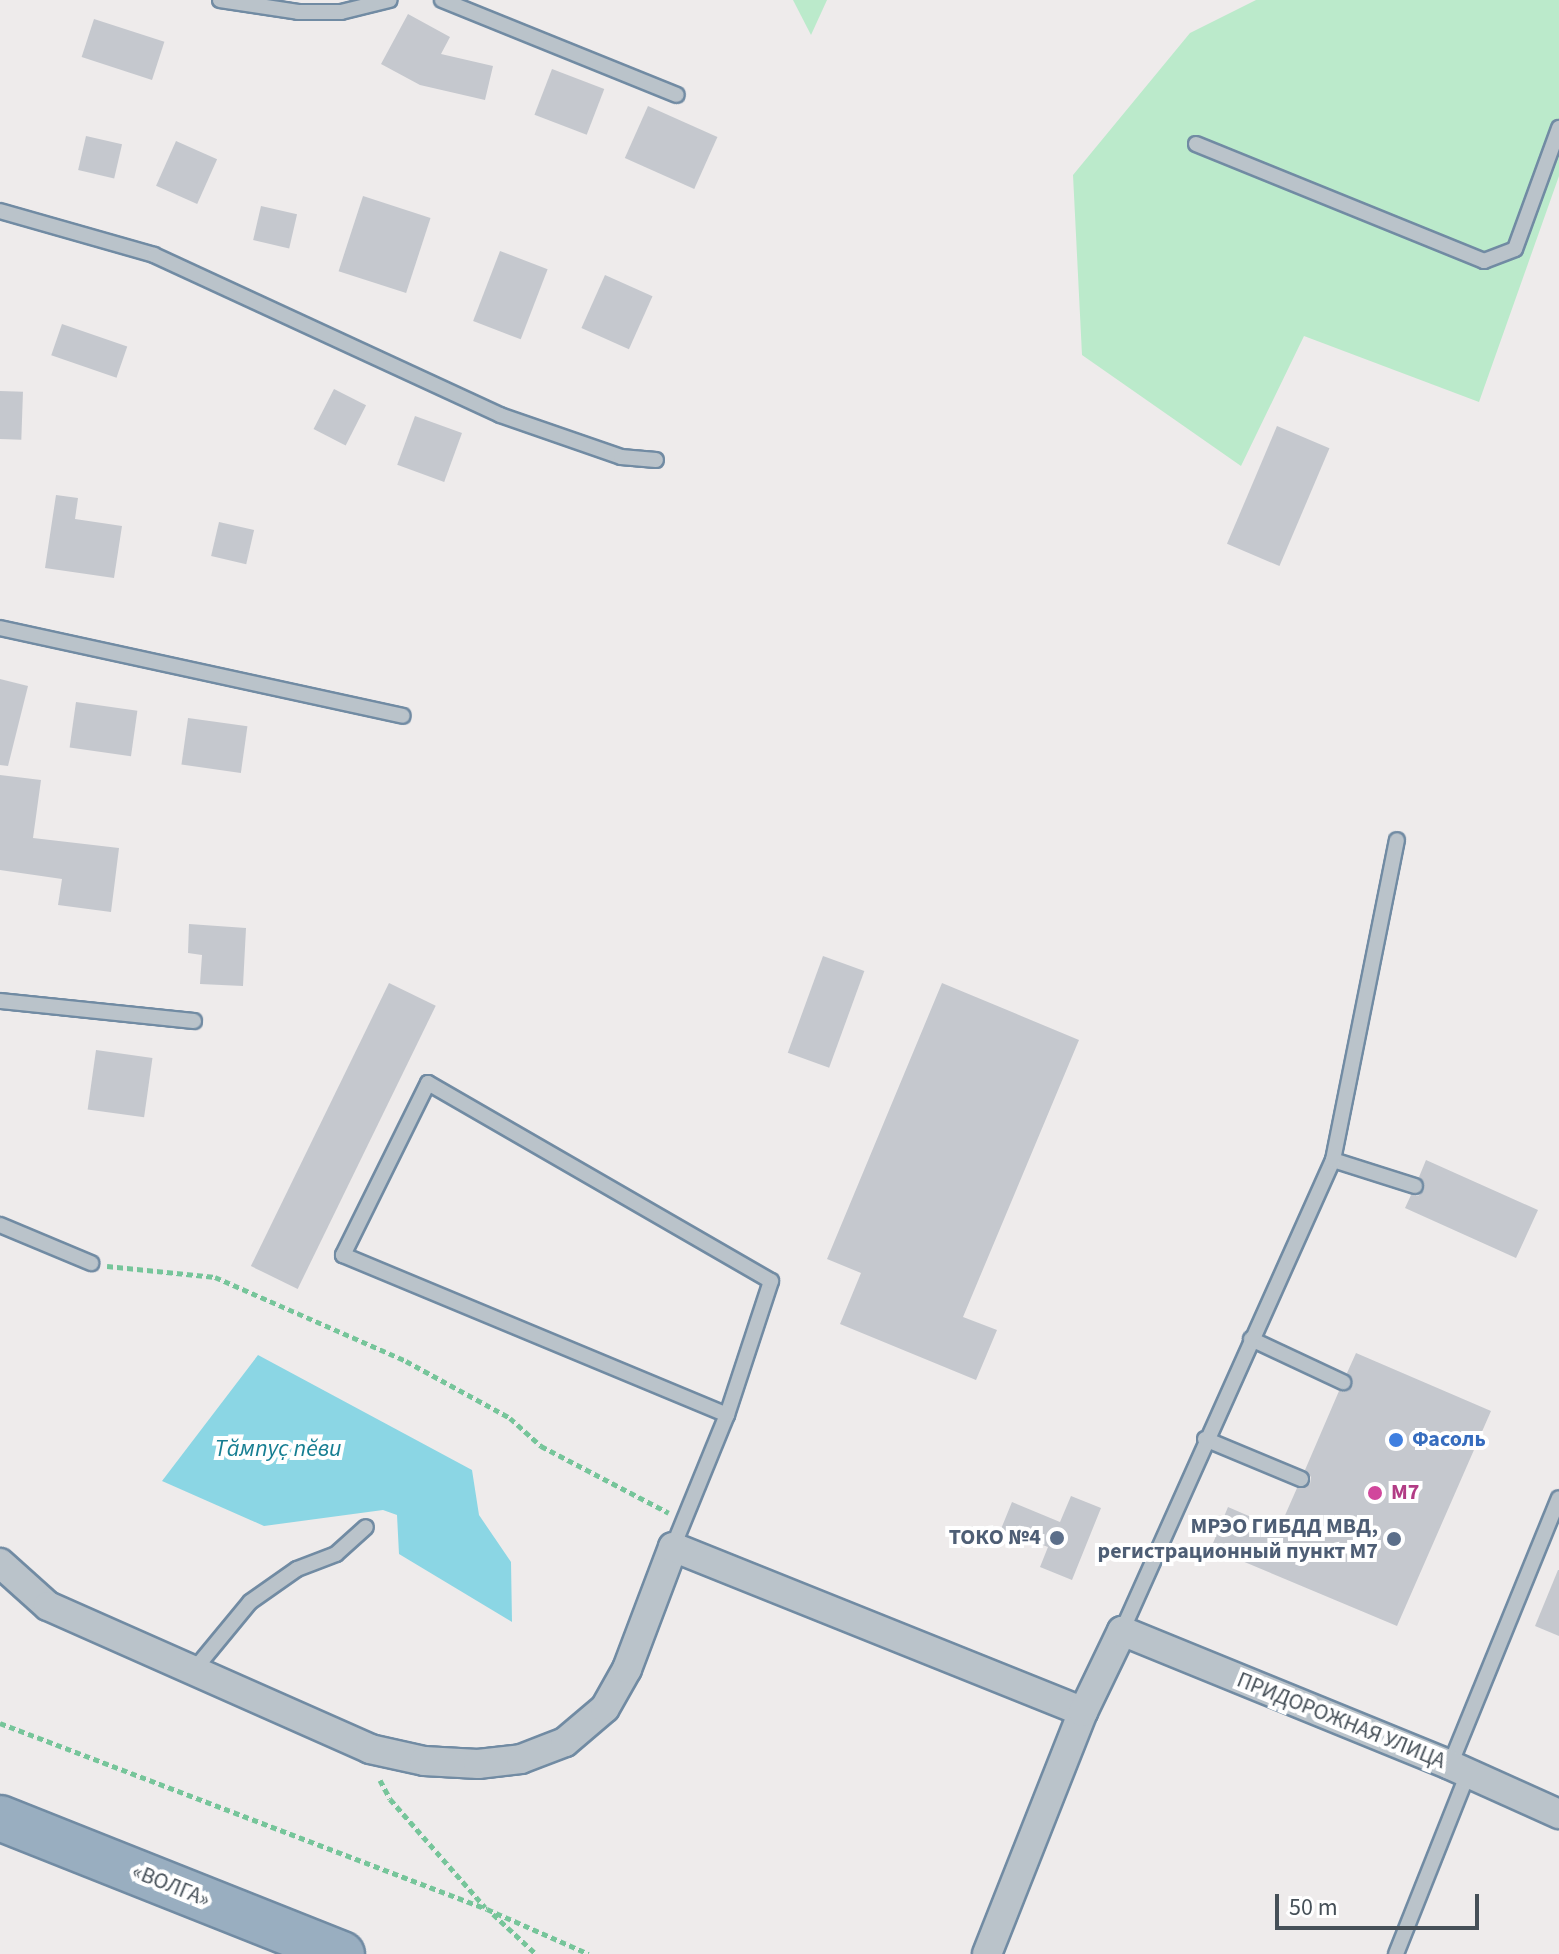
<!DOCTYPE html>
<html>
<head>
<meta charset="utf-8">
<style>
  body { margin:0 }
  #map { position:relative; width:1559px; height:1954px; overflow:hidden; background:#eeebeb; font-family:"Source Sans 3",sans-serif }
  div>[style] { position:absolute }
  .green>* { inset:0; background:#bbeacb }
  .water>* { inset:0; background:#8bd6e4 }
  .building>* { inset:0; background:#c5c8ce; transform-origin:0 0 }
  .path>* { height:5px; margin-top:-2.5px; transform-origin:0; background:repeating-linear-gradient(90deg,#76c59a 0 6px,transparent 0 10px) }
  .roads { filter:drop-shadow(2px 0 #718ba3) drop-shadow(-2px 0 #718ba3) drop-shadow(0 2px #718ba3) drop-shadow(0 -2px #718ba3) }
  .service>* { height:14px; margin:-7px; padding:0 7px; transform-origin:7px; border-radius:7px; background:#bac3ca }
  .minor>* { height:28px; margin:-14px; padding:0 14px; transform-origin:14px; border-radius:14px; background:#bac3ca }
  .trunk>* { height:44px; margin:-22px; padding:0 22px; transform-origin:22px; border-radius:22px; background:#99aec0 }
  .dots>* { width:22px; height:22px; translate:-50% -50%; box-sizing:border-box; border:4px solid #fff; border-radius:50% }
  span { translate:-50% -50%; white-space:nowrap; text-align:center; line-height:1.15; -webkit-text-stroke:8px #fff; paint-order:stroke }
  .shop-label { font-size:22px; color:#366cbe; font-weight:700 }
  .left { translate:0 -50%; text-align:left }
  .hotel-label { font-size:22px; color:#b23c85; font-weight:700 }
  .service-label { font-size:22px; color:#4e5e75; font-weight:700 }
  .right { translate:-100% -50%; text-align:right }
  .street-label { font-size:22px; color:#454f57 }
  .water-label { font-size:24px; color:#167e92; font-style:italic }
  .scale { position:absolute; left:1275px; top:1894px; width:204px; height:36px; box-sizing:border-box; border:4px solid #454f57; border-top:0; padding-left:10px; font-size:24px; line-height:28px; white-space:nowrap; color:#454f57; -webkit-text-stroke:6px #fff; paint-order:stroke }
</style>
</head>
<body>
<div id="map">
  <div class="green">
    <div style="clip-path:polygon(793px 0,827px 0,811px 35px)"></div>
    <div style="clip-path:polygon(1256px 0,1559px 0,1559px 176px,1479px 402px,1304px 336px,1241px 466px,1082px 355px,1073px 175px,1190px 33px)"></div>
  </div>
  <div class="water">
    <div style="clip-path:polygon(258px 1355px,472px 1470px,479px 1515px,511px 1562px,512px 1622px,399px 1554px,397px 1515px,383px 1510px,264px 1526px,162px 1481px)"></div>
  </div>
  <div class="building">
    <div style="clip-path:polygon(408px 14px,450px 37px,441px 54px,493px 66px,485px 100px,420px 85px,381px 64px)"></div>
    <div style="left:94px;top:19px;width:74px;height:40px;rotate:18deg"></div>
    <div style="left:552px;top:69px;width:56px;height:49px;rotate:21deg"></div>
    <div style="left:648px;top:106px;width:76px;height:57px;rotate:24deg"></div>
    <div style="left:86px;top:136px;width:37px;height:35px;rotate:13deg"></div>
    <div style="left:176px;top:141px;width:45px;height:49px;rotate:24deg"></div>
    <div style="left:363px;top:196px;width:71px;height:79px;rotate:18deg"></div>
    <div style="left:261px;top:206px;width:37px;height:35px;rotate:13deg"></div>
    <div style="left:500px;top:251px;width:51px;height:75px;rotate:21deg"></div>
    <div style="left:605px;top:275px;width:52px;height:58px;rotate:24deg"></div>
    <div style="left:62px;top:324px;width:69px;height:33px;rotate:19deg"></div>
    <div style="left:334px;top:389px;width:36px;height:45px;rotate:27deg"></div>
    <div style="left:0;top:391px;width:23px;height:48px;rotate:2deg"></div>
    <div style="left:415px;top:416px;width:50px;height:52px;rotate:20deg"></div>
    <div style="left:1277px;top:426px;width:57px;height:128px;rotate:23deg"></div>
    <div style="clip-path:polygon(56px 495px,78px 498px,75px 519px,122px 526px,114px 578px,45px 568px)"></div>
    <div style="left:219px;top:522px;width:36px;height:35px;rotate:13deg"></div>
    <div style="clip-path:polygon(0 679px,28px 686px,8px 766px,0 765px)"></div>
    <div style="left:76px;top:702px;width:62px;height:46px;rotate:8deg"></div>
    <div style="left:188px;top:718px;width:60px;height:47px;rotate:8deg"></div>
    <div style="clip-path:polygon(0 775px,41px 780px,33px 838px,119px 848px,111px 912px,58px 905px,62px 879px,0 870px)"></div>
    <div style="clip-path:polygon(189px 924px,246px 928px,243px 986px,200px 984px,202px 955px,188px 953px)"></div>
    <div style="left:823px;top:956px;width:44px;height:103px;rotate:20deg"></div>
    <div style="left:389px;top:983px;width:52px;height:315px;rotate:26deg"></div>
    <div style="clip-path:polygon(942px 983px,1079px 1040px,963px 1317px,997px 1330px,976px 1380px,840px 1324px,861px 1273px,827px 1259px)"></div>
    <div style="left:96px;top:1050px;width:57px;height:60px;rotate:8deg"></div>
    <div style="clip-path:polygon(1426px 1160px,1538px 1210px,1516px 1258px,1405px 1208px,1411px 1195px,1418px 1196px,1424px 1190px,1424px 1183px,1419px 1177px)"></div>
    <div style="clip-path:polygon(1356px 1353px,1491px 1411px,1397px 1626px,1211px 1548px,1228px 1507px,1279px 1529px,1297px 1488px,1310px 1484px,1311px 1477px,1305px 1470px,1339px 1391px,1348px 1391px,1352px 1385px,1347px 1373px)"></div>
    <div style="clip-path:polygon(1071px 1496px,1101px 1508px,1072px 1580px,1040px 1567px,1048px 1547px,1001px 1529px,1012px 1502px,1060px 1522px)"></div>
    <div style="clip-path:polygon(1558px 1570px,1559px 1570px,1559px 1636px,1535px 1626px)"></div>
  </div>
  <div class="path">
    <div style="left:107px;top:1266px;width:109px;rotate:5.8deg"></div>
    <div style="left:215px;top:1277px;width:209px;rotate:23.7deg"></div>
    <div style="left:406px;top:1361px;width:119px;rotate:28.7deg"></div>
    <div style="left:510px;top:1418px;width:42px;rotate:42.1deg"></div>
    <div style="left:541px;top:1446px;width:144px;rotate:27.6deg"></div>
    <div style="left:0;top:1723px;width:521px;rotate:20.9deg"></div>
    <div style="left:487px;top:1909px;width:111px;rotate:23.8deg"></div>
    <div style="left:380px;top:1780px;width:21px;rotate:62deg"></div>
    <div style="left:390px;top:1799px;width:144px;rotate:48.7deg"></div>
    <div style="left:493px;top:1914px;width:59px;rotate:42.9deg"></div>
  </div>
  <div class="roads">
    <div class="service">
      <div style="left:220px;top:0;width:79px;rotate:8.7deg"></div>
      <div style="left:298px;top:12px;width:43px"></div>
      <div style="left:341px;top:12px;width:50px;rotate:-13.8deg"></div>
      <div style="left:442px;top:0;width:253px;rotate:22deg"></div>
      <div style="left:1196px;top:144px;width:311px;rotate:22.1deg"></div>
      <div style="left:1484px;top:261px;width:33px;rotate:-21deg"></div>
      <div style="left:1515px;top:249px;width:129px;rotate:-70deg"></div>
      <div style="left:0;top:211px;width:160px;rotate:15.9deg"></div>
      <div style="left:154px;top:255px;width:381px;rotate:24.8deg"></div>
      <div style="left:500px;top:415px;width:128px;rotate:19.1deg"></div>
      <div style="left:621px;top:457px;width:35px;rotate:5deg"></div>
      <div style="left:0;top:628px;width:412px;rotate:12.3deg"></div>
      <div style="left:0;top:1001px;width:195px;rotate:5.9deg"></div>
      <div style="left:1333px;top:1160px;width:86px;rotate:17.6deg"></div>
      <div style="left:0;top:1225px;width:99px;rotate:22.7deg"></div>
      <div style="left:1251px;top:1339px;width:102px;rotate:25.1deg"></div>
      <div style="left:1205px;top:1439px;width:104px;rotate:22.6deg"></div>
      <div style="left:673px;top:1547px;width:143px;rotate:-67.8deg"></div>
      <div style="left:727px;top:1415px;width:141px;rotate:-71.8deg"></div>
      <div style="left:771px;top:1281px;width:396px;rotate:-150deg"></div>
      <div style="left:428px;top:1083px;width:192px;rotate:116.3deg"></div>
      <div style="left:343px;top:1255px;width:416px;rotate:22.6deg"></div>
      <div style="left:1122px;top:1631px;width:516px;rotate:-65.87deg"></div>
      <div style="left:1333px;top:1160px;width:326px;rotate:-78.7deg"></div>
      <div style="left:194px;top:1670px;width:88px;rotate:-50.5deg"></div>
      <div style="left:250px;top:1602px;width:57px;rotate:-35.1deg"></div>
      <div style="left:297px;top:1569px;width:42px;rotate:-21deg"></div>
      <div style="left:336px;top:1554px;width:40px;rotate:-42deg"></div>
      <div style="left:1450px;top:1765px;width:288px;rotate:-67.8deg"></div>
      <div style="left:1396px;top:1954px;width:195px;rotate:-68.3deg"></div>
    </div>
    <div class="minor">
      <div style="left:0;top:1563px;width:64px;rotate:41.9deg"></div>
      <div style="left:48px;top:1606px;width:352px;rotate:23.9deg"></div>
      <div style="left:370px;top:1749px;width:55px;rotate:12.5deg"></div>
      <div style="left:424px;top:1761px;width:54px;rotate:3.2deg"></div>
      <div style="left:478px;top:1764px;width:43px;rotate:-6.6deg"></div>
      <div style="left:521px;top:1759px;width:47px;rotate:-21.1deg"></div>
      <div style="left:565px;top:1742px;width:52px;rotate:-40.4deg"></div>
      <div style="left:605px;top:1708px;width:45px;rotate:-60.6deg"></div>
      <div style="left:627px;top:1669px;width:130px;rotate:-69.3deg"></div>
      <div style="left:673px;top:1547px;width:442px;rotate:21.9deg"></div>
      <div style="left:987px;top:1954px;width:260px;rotate:-68.4deg"></div>
      <div style="left:1083px;top:1712px;width:90px;rotate:-64.3deg"></div>
      <div style="left:1122px;top:1631px;width:354px;rotate:22.2deg"></div>
      <div style="left:1450px;top:1765px;width:120px;rotate:24.2deg"></div>
    </div>
    <div class="trunk">
      <div style="left:0;top:1818px;width:368px;rotate:21.7deg"></div>
    </div>
  </div>
  <div class="dots">
    <div style="left:1396px;top:1440px;background:#3f7fe0"></div>
    <div style="left:1375px;top:1493px;background:#d1479c"></div>
    <div style="left:1057px;top:1538px;background:#5c6f8a"></div>
    <div style="left:1394px;top:1539px;background:#5c6f8a"></div>
  </div>
  <div class="shop-label">
    <span class="left" style="left:1412px;top:1440px">Фасоль</span>
  </div>
  <div class="hotel-label">
    <span class="left" style="left:1391px;top:1493px">М7</span>
  </div>
  <div class="service-label">
    <span class="right" style="left:1378px;top:1539px">МРЭО ГИБДД МВД,<br>регистрационный пункт М7</span>
    <span class="right" style="left:1041px;top:1538px">ТОКО №4</span>
  </div>
  <div class="street-label">
    <span style="left:1341px;top:1721px;rotate:22deg">ПРИДОРОЖНАЯ УЛИЦА</span>
    <span style="left:171px;top:1886px;rotate:22deg">«ВОЛГА»</span>
  </div>
  <div class="water-label">
    <span style="left:278px;top:1449px">Тӑмпуҫ пӗви</span>
  </div>
  <div class="scale">50 m</div>
</div>
</body>
</html>
